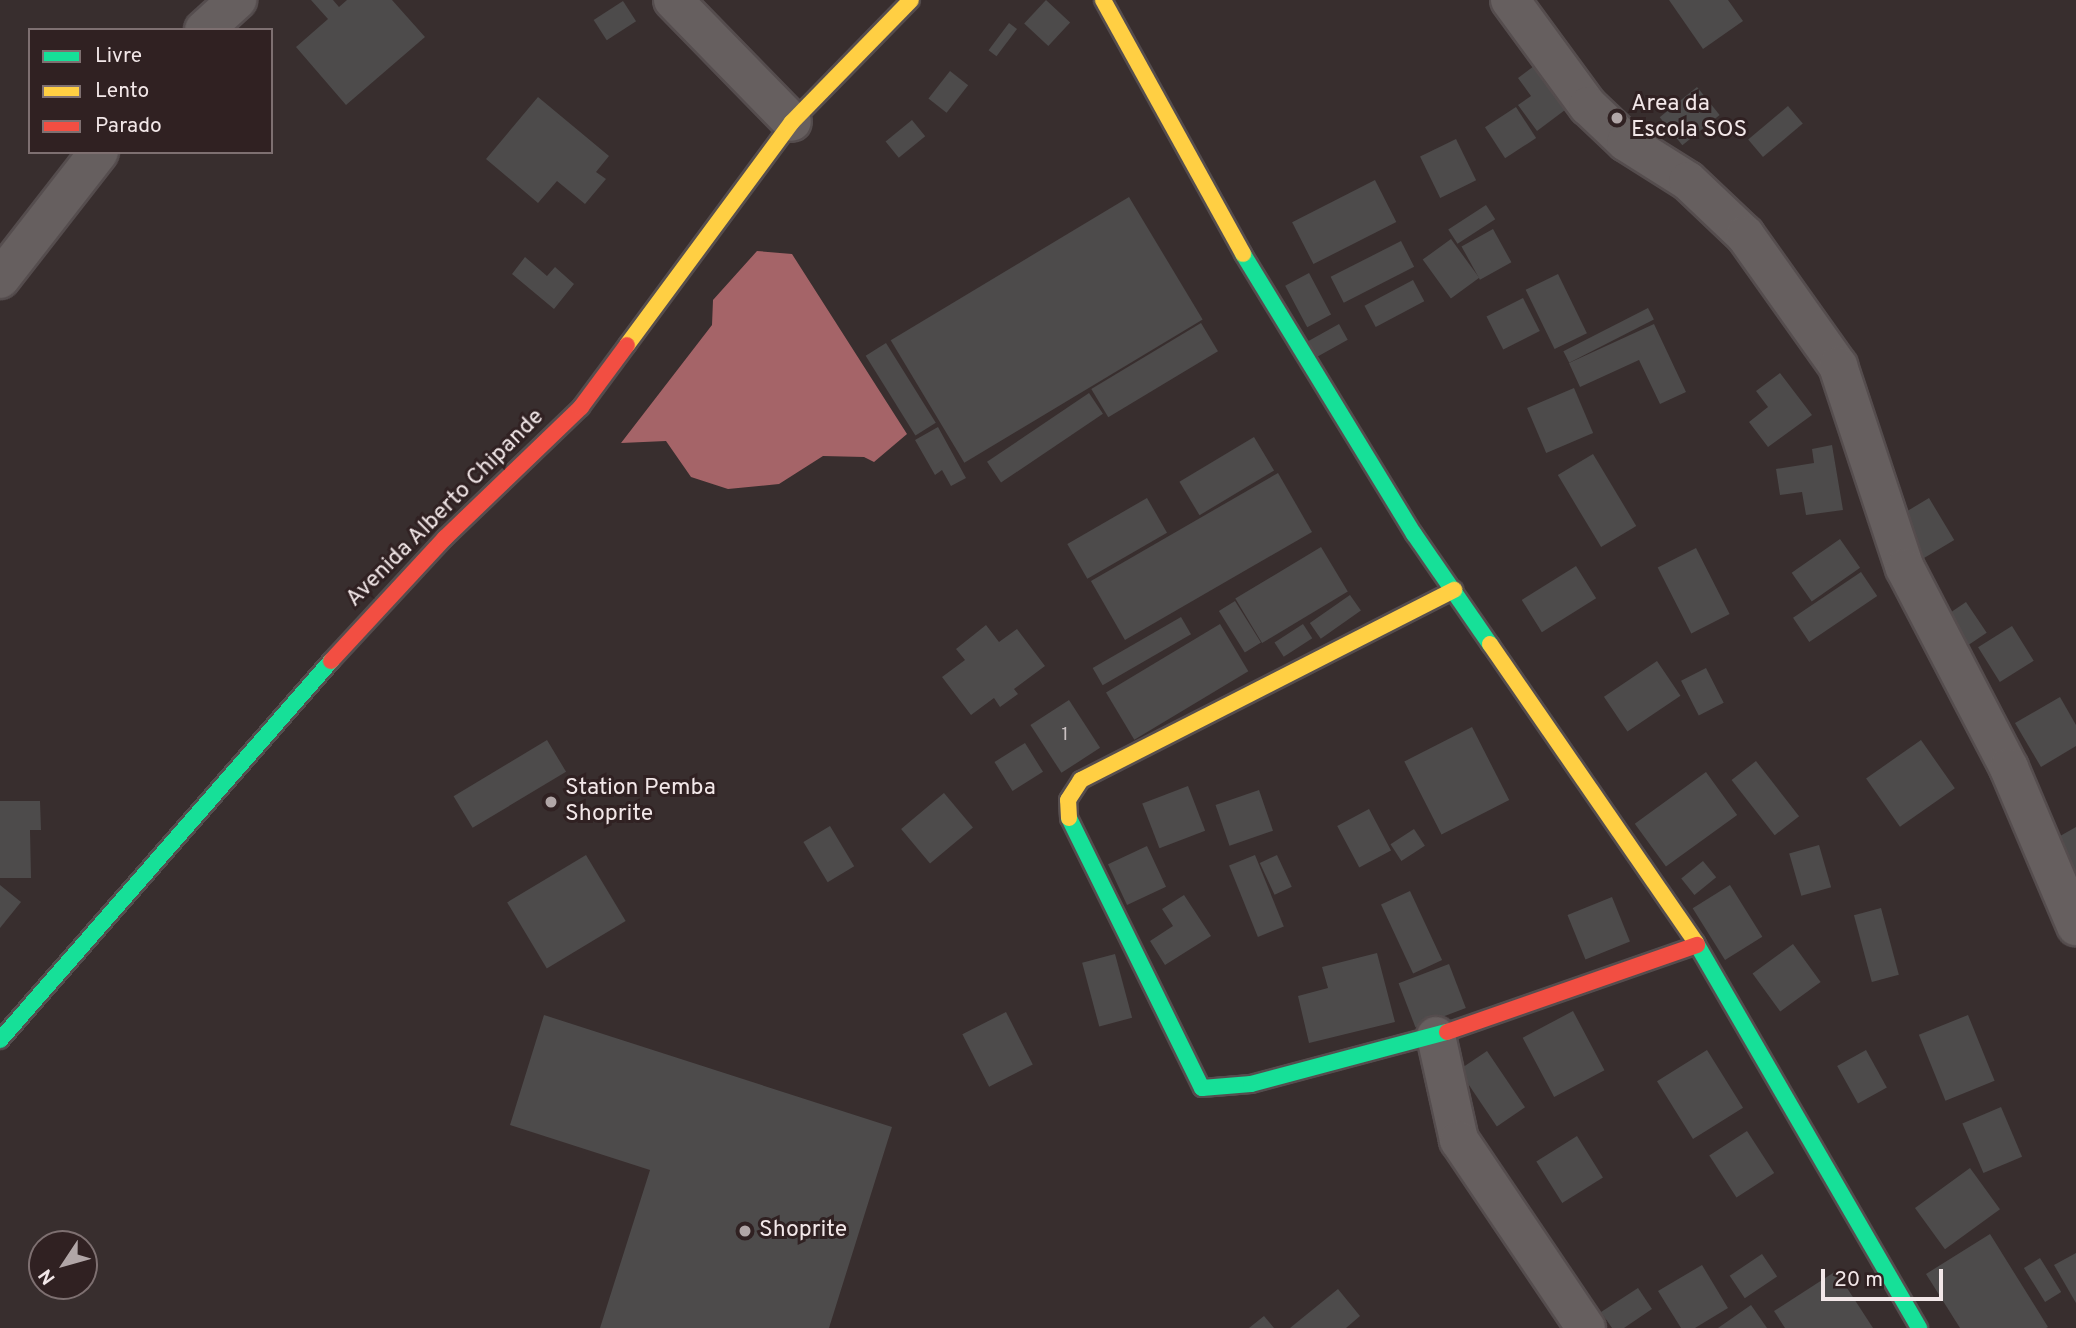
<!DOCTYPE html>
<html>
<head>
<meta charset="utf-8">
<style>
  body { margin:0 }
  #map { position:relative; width:2076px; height:1328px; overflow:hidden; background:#382e2e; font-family:Overpass,sans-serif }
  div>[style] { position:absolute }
  .water>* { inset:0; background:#a56468 }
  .building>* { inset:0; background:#4d4b4b; transform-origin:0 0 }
  .roads { filter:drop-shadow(2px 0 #554d4e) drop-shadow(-2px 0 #554d4e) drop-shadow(0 2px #554d4e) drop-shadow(0 -2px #554d4e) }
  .street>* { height:38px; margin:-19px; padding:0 19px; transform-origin:19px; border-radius:19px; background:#665f5f }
  .fast>* { height:16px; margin:-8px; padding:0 8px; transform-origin:8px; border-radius:8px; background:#16e098 }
  .slow>* { height:16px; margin:-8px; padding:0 8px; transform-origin:8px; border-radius:8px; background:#ffcf43 }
  .jam>* { height:16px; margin:-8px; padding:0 8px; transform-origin:8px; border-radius:8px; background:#f24e42 }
  .dots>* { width:19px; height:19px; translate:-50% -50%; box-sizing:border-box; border:4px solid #302122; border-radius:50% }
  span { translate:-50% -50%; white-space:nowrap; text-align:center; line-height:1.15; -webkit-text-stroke:6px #302122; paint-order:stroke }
  .number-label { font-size:19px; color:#c9c0c1 }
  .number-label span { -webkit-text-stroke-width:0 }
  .poi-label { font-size:23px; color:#f2e7e8 }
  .left { translate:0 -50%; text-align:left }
  .street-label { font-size:23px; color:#f2e7e8 }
  .legend { position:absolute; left:28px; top:28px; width:245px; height:126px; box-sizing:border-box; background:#302122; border:2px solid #7e7071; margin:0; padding:9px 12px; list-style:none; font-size:21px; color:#f2e7e8 }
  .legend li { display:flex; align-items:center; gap:14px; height:35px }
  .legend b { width:35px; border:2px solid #7e7071 }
  .north { position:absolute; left:28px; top:1230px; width:70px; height:70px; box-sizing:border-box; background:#302122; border:2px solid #7e7071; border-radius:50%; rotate:234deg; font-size:19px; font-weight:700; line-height:28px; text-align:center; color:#f2e7e8 }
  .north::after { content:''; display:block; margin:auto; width:24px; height:32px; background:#b1a6a7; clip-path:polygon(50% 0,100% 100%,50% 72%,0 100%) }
  .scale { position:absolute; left:1821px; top:1269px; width:122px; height:32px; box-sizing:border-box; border:4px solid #f2e7e8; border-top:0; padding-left:9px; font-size:21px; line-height:24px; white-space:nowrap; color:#f2e7e8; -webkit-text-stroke:5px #302122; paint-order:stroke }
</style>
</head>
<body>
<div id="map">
  <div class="water">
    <div style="clip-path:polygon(757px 251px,792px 254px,907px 434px,874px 462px,864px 457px,823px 456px,779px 484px,728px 489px,691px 477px,666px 441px,621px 443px,712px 325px,713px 300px)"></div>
  </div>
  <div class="building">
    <div style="clip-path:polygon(311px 0,333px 0,339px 7px,347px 0,392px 0,425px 37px,346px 105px,296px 47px,328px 19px)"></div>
    <div style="left:1046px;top:0;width:33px;height:32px;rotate:43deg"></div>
    <div style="clip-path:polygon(1669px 0,1728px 0,1743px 21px,1703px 49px)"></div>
    <div style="left:623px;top:1px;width:24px;height:35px;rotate:57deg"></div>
    <div style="left:1009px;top:23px;width:10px;height:34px;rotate:37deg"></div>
    <div style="clip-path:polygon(1538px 63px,1569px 107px,1537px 131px,1518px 105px,1531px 96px,1518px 78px)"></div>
    <div style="left:950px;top:71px;width:23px;height:35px;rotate:38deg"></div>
    <div style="left:1697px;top:87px;width:36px;height:48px;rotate:51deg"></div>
    <div style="clip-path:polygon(538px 97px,609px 156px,596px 172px,606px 179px,585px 204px,557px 181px,538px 203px,486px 159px)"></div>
    <div style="left:1788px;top:106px;width:23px;height:52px;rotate:50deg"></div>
    <div style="left:1516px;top:107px;width:37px;height:37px;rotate:57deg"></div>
    <div style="left:912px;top:120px;width:21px;height:34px;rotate:51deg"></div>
    <div style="left:1456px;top:139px;width:46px;height:40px;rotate:64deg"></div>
    <div style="left:1375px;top:180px;width:47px;height:93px;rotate:63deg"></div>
    <div style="left:1129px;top:197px;width:143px;height:278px;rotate:59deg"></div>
    <div style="left:1486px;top:205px;width:17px;height:45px;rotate:57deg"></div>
    <div style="left:1493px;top:229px;width:38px;height:36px;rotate:61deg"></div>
    <div style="left:1451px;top:239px;width:48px;height:35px;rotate:54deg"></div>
    <div style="left:1401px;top:241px;width:29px;height:79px;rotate:63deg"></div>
    <div style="clip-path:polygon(525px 257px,547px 276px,555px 267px,574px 284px,554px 309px,512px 274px)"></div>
    <div style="left:1309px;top:273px;width:47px;height:27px;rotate:62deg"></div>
    <div style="left:1558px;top:274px;width:66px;height:36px;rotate:64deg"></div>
    <div style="left:1413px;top:280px;width:24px;height:55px;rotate:62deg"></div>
    <div style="left:1523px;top:298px;width:37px;height:41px;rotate:63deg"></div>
    <div style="left:1648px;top:308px;width:13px;height:95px;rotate:63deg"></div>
    <div style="left:1201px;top:323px;width:33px;height:128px;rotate:59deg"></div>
    <div style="left:1339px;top:324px;width:18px;height:39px;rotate:61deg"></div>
    <div style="clip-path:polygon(1654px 324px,1686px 392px,1660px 404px,1639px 360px,1580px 387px,1569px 363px)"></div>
    <div style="left:886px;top:343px;width:94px;height:24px;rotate:58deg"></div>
    <div style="clip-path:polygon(1780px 373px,1812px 415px,1768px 447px,1749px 422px,1768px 407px,1756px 391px)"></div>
    <div style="left:1574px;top:388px;width:49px;height:51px;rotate:67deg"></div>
    <div style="left:1089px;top:393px;width:25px;height:123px;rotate:56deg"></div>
    <div style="clip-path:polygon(938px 427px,966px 478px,951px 486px,942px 470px,935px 475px,915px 440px)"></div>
    <div style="left:1254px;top:437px;width:39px;height:87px;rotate:59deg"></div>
    <div style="clip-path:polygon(1832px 445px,1843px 510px,1806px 515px,1802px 492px,1780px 495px,1776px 469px,1814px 463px,1812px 449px)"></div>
    <div style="left:1593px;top:454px;width:84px;height:41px;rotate:59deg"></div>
    <div style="left:1278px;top:473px;width:68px;height:216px;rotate:60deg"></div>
    <div style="left:1147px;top:498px;width:40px;height:92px;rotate:60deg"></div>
    <div style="left:1929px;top:498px;width:49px;height:41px;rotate:59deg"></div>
    <div style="left:1840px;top:539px;width:35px;height:59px;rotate:55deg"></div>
    <div style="left:1321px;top:547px;width:52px;height:100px;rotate:59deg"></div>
    <div style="left:1696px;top:548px;width:74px;height:43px;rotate:63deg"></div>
    <div style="left:1576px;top:566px;width:38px;height:64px;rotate:58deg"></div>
    <div style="left:1861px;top:572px;width:29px;height:82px;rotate:56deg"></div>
    <div style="left:1350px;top:595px;width:19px;height:49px;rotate:55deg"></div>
    <div style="left:1235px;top:601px;width:49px;height:19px;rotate:58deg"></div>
    <div style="left:1966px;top:602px;width:37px;height:32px;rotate:56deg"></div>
    <div style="left:1181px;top:617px;width:20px;height:102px;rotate:60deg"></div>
    <div style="left:1220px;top:624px;width:55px;height:133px;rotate:59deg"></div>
    <div style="left:1303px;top:624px;width:17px;height:34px;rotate:57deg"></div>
    <div style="clip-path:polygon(986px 625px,999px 642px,1017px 629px,1045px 666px,1014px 689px,1018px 694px,1000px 707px,994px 698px,971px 715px,942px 677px,965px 660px,956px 649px)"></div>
    <div style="left:2012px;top:626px;width:41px;height:40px;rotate:58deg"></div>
    <div style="left:1657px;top:661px;width:42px;height:64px;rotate:56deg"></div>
    <div style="left:1706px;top:668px;width:39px;height:28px;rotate:63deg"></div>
    <div style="clip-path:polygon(2060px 697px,2076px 725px,2076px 746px,2041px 767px,2015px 723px)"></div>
    <div style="left:1069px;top:700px;width:57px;height:46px;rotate:57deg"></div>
    <div style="left:1472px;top:727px;width:82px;height:76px;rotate:63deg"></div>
    <div style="left:547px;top:740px;width:37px;height:109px;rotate:59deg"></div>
    <div style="left:1921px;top:740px;width:59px;height:67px;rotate:55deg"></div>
    <div style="left:1025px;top:743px;width:34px;height:36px;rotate:58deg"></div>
    <div style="left:1756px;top:761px;width:70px;height:31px;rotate:52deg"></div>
    <div style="left:1706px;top:772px;width:53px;height:88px;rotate:54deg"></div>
    <div style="left:1188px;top:786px;width:48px;height:49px;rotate:69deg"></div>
    <div style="left:1259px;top:790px;width:43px;height:46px;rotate:71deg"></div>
    <div style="left:944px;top:793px;width:45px;height:56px;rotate:50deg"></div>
    <div style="clip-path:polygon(0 801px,40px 801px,41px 830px,30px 830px,31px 878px,0 878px)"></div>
    <div style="left:1369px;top:809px;width:47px;height:36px;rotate:62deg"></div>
    <div style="left:830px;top:826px;width:47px;height:31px;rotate:59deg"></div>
    <div style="clip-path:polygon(2076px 827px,2076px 883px,2053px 840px)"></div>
    <div style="left:1414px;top:829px;width:20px;height:28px;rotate:57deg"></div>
    <div style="left:1819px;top:845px;width:44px;height:31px;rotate:74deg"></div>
    <div style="left:1147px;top:846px;width:45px;height:43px;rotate:65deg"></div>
    <div style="left:586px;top:855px;width:77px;height:92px;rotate:59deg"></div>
    <div style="left:1255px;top:855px;width:77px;height:28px;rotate:68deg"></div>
    <div style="left:1277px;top:855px;width:35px;height:19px;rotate:65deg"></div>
    <div style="left:1703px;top:861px;width:21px;height:28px;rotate:51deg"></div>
    <div style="clip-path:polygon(0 885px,21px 902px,0 928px)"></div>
    <div style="left:1730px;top:885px;width:61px;height:44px;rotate:58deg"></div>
    <div style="left:1410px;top:891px;width:76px;height:32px;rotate:65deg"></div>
    <div style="clip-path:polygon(1184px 895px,1211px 936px,1165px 965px,1150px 941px,1173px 926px,1162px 909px)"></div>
    <div style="left:1612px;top:897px;width:48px;height:48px;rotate:68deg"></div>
    <div style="left:1881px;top:908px;width:69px;height:28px;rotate:75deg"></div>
    <div style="left:1793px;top:944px;width:47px;height:50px;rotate:54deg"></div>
    <div style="clip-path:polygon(1377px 953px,1395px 1022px,1309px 1043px,1298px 996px,1328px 988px,1322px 967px)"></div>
    <div style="left:1115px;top:954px;width:66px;height:34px;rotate:75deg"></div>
    <div style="left:1449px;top:964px;width:47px;height:54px;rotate:69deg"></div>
    <div style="left:1573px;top:1011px;width:67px;height:57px;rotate:62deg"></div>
    <div style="left:1006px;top:1012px;width:59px;height:49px;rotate:63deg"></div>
    <div style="clip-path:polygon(544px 1015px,892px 1127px,829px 1328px,600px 1328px,650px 1170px,510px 1125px)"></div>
    <div style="left:1968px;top:1015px;width:71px;height:53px;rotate:68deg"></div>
    <div style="left:1707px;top:1050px;width:68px;height:59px;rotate:58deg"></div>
    <div style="left:1866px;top:1050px;width:43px;height:33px;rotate:61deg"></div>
    <div style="left:1487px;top:1051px;width:68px;height:34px;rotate:56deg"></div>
    <div style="left:2001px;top:1107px;width:54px;height:42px;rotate:67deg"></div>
    <div style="left:1747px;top:1131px;width:50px;height:45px;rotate:57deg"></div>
    <div style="left:1577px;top:1136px;width:49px;height:48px;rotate:58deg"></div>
    <div style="left:1970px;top:1168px;width:51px;height:68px;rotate:54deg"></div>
    <div style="clip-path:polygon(1990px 1234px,2048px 1327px,2046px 1328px,1960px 1328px,1926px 1274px)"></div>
    <div style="clip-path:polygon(2076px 1253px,2076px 1303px,2054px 1265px)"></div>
    <div style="left:1762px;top:1254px;width:27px;height:39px;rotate:56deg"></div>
    <div style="left:2040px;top:1258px;width:40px;height:19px;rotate:58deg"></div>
    <div style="clip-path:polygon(1702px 1265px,1728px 1308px,1695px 1328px,1681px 1328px,1658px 1291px)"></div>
    <div style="clip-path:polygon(1836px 1271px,1873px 1328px,1785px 1328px,1774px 1311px)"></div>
    <div style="clip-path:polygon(1638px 1288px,1652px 1309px,1624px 1328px,1612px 1328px,1601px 1312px)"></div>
    <div style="clip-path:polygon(1338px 1289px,1360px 1316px,1346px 1328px,1290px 1328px)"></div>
    <div style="clip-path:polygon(1751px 1305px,1767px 1328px,1718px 1328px)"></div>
    <div style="clip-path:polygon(1264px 1316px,1274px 1328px,1249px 1328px)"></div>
  </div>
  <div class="roads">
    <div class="street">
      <div style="left:673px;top:0;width:170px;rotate:45.7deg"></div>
      <div style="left:1510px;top:0;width:132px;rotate:53.7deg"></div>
      <div style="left:1588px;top:106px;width:52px;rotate:43.5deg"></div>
      <div style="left:1626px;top:142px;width:73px;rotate:32.2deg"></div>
      <div style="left:1688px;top:181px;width:79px;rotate:43.5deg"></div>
      <div style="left:1745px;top:235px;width:161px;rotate:54.6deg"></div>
      <div style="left:1838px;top:366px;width:213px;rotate:71.7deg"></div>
      <div style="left:1905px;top:568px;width:225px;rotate:62.5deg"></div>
      <div style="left:2009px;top:768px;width:172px;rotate:67deg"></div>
      <div style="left:204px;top:30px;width:45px;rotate:-42.3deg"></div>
      <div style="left:0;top:279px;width:161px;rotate:-52.1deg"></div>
      <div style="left:1436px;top:1036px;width:107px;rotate:77.5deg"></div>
      <div style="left:1459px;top:1140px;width:227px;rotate:56deg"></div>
    </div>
    <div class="fast">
      <div style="left:1243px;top:254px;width:328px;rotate:58.6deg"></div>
      <div style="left:1414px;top:534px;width:134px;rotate:55.4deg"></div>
      <div style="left:1069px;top:818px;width:301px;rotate:63.8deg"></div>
      <div style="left:1202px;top:1088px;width:49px;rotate:-4.7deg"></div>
      <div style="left:1251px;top:1084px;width:203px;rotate:-14.9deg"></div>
      <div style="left:1696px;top:943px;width:445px;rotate:59.9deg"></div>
      <div style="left:0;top:1040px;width:503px;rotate:-48.87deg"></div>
    </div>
    <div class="slow">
      <div style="left:1103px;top:0;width:290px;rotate:61.1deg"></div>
      <div style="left:627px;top:345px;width:277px;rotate:-53.5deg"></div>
      <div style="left:792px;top:122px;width:170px;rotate:-45.7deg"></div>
      <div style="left:1490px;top:644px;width:363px;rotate:55.4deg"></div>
      <div style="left:1069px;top:818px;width:18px;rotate:-93deg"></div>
      <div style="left:1068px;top:800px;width:24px;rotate:-57deg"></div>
      <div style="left:1081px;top:780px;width:419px;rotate:-27deg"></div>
    </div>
    <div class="jam">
      <div style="left:331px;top:661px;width:168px;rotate:-47.2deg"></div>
      <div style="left:445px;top:538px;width:189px;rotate:-43.9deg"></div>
      <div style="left:581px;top:407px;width:77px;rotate:-53.4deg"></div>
      <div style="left:1447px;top:1032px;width:265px;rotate:-19.2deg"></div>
    </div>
  </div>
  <div class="dots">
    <div style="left:1617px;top:118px;background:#b1a6a7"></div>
    <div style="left:551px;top:802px;background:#b1a6a7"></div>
    <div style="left:745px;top:1231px;background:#b1a6a7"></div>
  </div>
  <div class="number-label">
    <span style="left:1065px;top:736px">1</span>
  </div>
  <div class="poi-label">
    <span class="left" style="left:1631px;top:118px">Area da<br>Escola SOS</span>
    <span class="left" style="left:565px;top:802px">Station Pemba<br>Shoprite</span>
    <span class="left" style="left:759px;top:1231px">Shoprite</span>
  </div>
  <div class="street-label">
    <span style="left:446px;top:509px;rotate:-45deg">Avenida Alberto Chipande</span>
  </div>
  <ul class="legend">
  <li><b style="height:9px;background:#16e098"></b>Livre</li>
  <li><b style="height:9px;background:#ffcf43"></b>Lento</li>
  <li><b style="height:9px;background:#f24e42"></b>Parado</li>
  </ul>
  <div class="north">N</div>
  <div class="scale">20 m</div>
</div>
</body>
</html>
